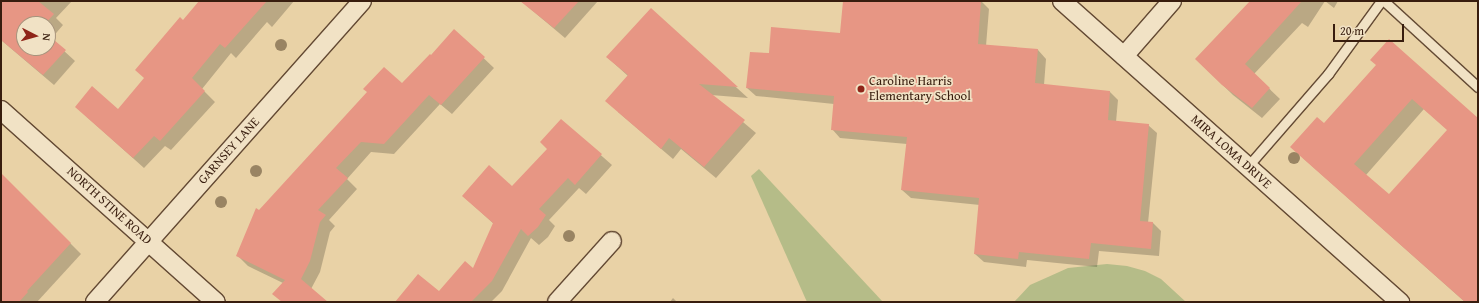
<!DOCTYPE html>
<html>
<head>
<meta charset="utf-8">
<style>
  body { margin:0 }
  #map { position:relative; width:1479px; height:303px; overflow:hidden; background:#e9d2a6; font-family:"Gentium Book Plus",serif }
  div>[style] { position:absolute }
  .green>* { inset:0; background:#b5bc88 }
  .shadow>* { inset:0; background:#0003 }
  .building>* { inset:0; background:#e79684 }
  .roads { filter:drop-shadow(1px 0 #644a34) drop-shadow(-1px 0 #644a34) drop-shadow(0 1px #644a34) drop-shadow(0 -1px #644a34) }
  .service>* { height:9px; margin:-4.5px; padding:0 4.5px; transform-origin:4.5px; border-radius:4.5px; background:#f1e2c5 }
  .minor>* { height:18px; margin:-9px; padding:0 9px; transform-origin:9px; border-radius:9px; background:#f1e2c5 }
  .trees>* { width:12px; height:12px; margin:-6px; border-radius:50%; background:#998463 }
  .dots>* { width:11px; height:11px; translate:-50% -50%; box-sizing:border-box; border:2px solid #f1e2c5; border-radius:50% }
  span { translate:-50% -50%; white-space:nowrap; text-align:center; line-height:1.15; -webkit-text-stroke:3.5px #f1e2c5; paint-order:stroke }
  .poi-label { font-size:13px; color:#381d0e }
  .left { translate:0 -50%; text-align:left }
  .street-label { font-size:13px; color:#381d0e }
  .frame { position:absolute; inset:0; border:2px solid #381d0e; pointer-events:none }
  .north { position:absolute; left:16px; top:16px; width:40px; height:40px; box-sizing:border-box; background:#f1e2c5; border:1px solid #a7937c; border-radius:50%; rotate:96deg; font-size:11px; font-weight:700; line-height:16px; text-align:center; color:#381d0e }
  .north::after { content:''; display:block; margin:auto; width:14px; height:18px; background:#8f2418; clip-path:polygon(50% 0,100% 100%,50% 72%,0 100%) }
  .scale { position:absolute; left:1333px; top:24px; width:71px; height:18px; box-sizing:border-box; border:2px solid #381d0e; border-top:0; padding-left:5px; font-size:12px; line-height:14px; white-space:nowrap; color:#381d0e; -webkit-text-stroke:3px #f1e2c5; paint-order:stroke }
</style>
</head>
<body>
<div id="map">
  <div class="green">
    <div style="clip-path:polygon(759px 169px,883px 302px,807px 302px,751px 176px)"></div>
    <div style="clip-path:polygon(1107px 264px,1127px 266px,1145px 271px,1161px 279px,1186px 302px,1014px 302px,1030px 285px,1048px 277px,1068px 268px)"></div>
  </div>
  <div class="shadow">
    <div style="clip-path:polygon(evenodd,1px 1px,72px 1px,56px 18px,63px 25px,51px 39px,75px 61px,54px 85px,1px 40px,1px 1px,24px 24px,48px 24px,48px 48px,24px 48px,24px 24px)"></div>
    <div style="clip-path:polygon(201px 1px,294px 1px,272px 27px,267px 22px,236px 58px,231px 53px,202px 89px,215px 102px,171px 150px,165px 146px,144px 168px,87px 117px,119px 111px,145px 78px,184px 21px)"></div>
    <div style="clip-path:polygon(521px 1px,598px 1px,565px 38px)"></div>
    <div style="clip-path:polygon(844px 1px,981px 1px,989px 9px,986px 46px,1038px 50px,1046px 59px,1044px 85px,1110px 92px,1118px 100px,1116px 122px,1148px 125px,1157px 133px,1148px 223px,1153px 223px,1161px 231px,1159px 256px,1099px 251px,1097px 267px,1027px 260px,1026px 267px,984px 262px,975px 254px,980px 205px,911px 198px,902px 190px,907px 144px,840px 138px,832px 129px,834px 104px,756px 96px,747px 88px,770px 54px,841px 34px)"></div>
    <div style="clip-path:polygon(1268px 1px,1338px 1px,1334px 8px,1325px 1px,1308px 27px,1302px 23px,1254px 74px,1280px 99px,1262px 118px,1233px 95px,1196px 59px)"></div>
    <div style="clip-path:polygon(651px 10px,748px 98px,711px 95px,756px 133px,716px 178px,681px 149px,673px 159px,618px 112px,628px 76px,607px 57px)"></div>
    <div style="clip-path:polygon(454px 30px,494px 68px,452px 114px,440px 104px,394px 154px,371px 152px,347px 179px,357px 189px,329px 220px,335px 226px,330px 232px,320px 272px,311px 289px,326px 302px,282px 302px,283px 283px,248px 266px,238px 256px,260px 211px,402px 84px,432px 56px)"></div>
    <div style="clip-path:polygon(evenodd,1377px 65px,1478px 119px,1478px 300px,1476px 302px,1465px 302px,1303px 158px,1324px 124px,1377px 65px,1424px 109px,1448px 130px,1389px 196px,1366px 175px,1424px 109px)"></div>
    <div style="clip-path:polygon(561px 120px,612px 165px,586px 194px,579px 188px,549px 220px,555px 226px,548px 237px,539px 245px,531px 238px,502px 291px,491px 302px,396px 302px,439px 293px,474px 269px,494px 224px,463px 196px,513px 187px,548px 149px)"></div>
    <div style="clip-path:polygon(1px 179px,8px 181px,81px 254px,37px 302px,1px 302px)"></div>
    <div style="clip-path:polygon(673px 298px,677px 302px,670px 302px)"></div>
  </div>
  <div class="building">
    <div style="clip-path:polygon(1px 1px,38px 1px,54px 14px,45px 24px,24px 24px,24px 48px,48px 48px,48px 35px,66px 50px,43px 75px,1px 40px)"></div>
    <div style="clip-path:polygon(199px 1px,267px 1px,225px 48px,220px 44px,192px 78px,205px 91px,160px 141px,154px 136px,133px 158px,75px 107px,92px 86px,118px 109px,144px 78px,135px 70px,180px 17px,183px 20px)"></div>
    <div style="clip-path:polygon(520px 1px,579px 1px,554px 28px)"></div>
    <div style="clip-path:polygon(843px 1px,981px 1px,978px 44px,1038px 49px,1035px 83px,1110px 91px,1108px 120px,1149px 124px,1140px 221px,1153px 222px,1151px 249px,1091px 243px,1089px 259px,1019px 252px,1018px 259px,974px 254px,979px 198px,901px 190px,907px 137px,831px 130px,834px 96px,746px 88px,750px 52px,769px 53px,771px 27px,840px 33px)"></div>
    <div style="clip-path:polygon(1250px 1px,1302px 1px,1245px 64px,1270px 88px,1252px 108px,1222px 85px,1195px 59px)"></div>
    <div style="clip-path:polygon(651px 8px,738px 87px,699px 84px,745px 120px,704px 167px,669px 138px,661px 149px,605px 101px,628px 75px,606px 57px)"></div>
    <div style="clip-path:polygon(454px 29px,485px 57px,441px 105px,429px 95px,384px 144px,361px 142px,336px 168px,348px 178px,318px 210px,326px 215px,320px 222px,310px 261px,301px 279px,328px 302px,282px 302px,272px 294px,285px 280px,236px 256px,256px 208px,259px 210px,367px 92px,363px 89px,384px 67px,402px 83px,430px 54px,431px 55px)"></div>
    <div style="clip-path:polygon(evenodd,1389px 39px,1478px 118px,1478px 302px,1465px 302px,1290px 147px,1317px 117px,1324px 123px,1376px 65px,1370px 60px,1389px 39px,1412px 99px,1447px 130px,1389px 194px,1354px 164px,1412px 99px)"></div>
    <div style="clip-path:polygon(561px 119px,602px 154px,575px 185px,568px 178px,539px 209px,546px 215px,538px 227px,528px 236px,521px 229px,492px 281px,471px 302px,395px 302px,418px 274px,439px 291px,465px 261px,473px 268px,493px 223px,462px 196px,489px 165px,512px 186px,547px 149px,540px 142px)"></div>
    <div style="clip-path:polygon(1px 173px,71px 243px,27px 291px,28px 292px,19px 302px,1px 302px)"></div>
  </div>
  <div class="roads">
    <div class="service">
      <div style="left:1384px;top:1px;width:127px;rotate:42.5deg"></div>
      <div style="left:1248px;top:166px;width:122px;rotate:-49deg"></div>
      <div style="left:1328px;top:74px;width:90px;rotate:-54deg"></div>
    </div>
    <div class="minor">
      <div style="left:1062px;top:1px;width:453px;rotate:41.7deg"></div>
      <div style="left:1124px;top:56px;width:73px;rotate:-48.9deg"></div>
      <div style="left:1px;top:110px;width:288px;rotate:41.8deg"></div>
      <div style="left:95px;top:302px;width:402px;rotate:-48.4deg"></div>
      <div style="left:557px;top:302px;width:82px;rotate:-48deg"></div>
    </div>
  </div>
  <div class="trees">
    <div style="left:281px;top:45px"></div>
    <div style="left:1294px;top:158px"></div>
    <div style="left:256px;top:171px"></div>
    <div style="left:221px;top:202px"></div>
    <div style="left:569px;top:236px"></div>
  </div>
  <div class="dots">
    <div style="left:861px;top:89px;background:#8f2418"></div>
  </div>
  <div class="poi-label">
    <span class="left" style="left:869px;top:89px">Caroline Harris<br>Elementary School</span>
  </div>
  <div class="street-label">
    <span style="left:229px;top:151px;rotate:-48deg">GARNSEY LANE</span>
    <span style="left:1231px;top:152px;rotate:42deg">MIRA LOMA DRIVE</span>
    <span style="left:109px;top:206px;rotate:42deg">NORTH STINE ROAD</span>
  </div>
  <div class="frame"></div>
  <div class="north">N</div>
  <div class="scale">20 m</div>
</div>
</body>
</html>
